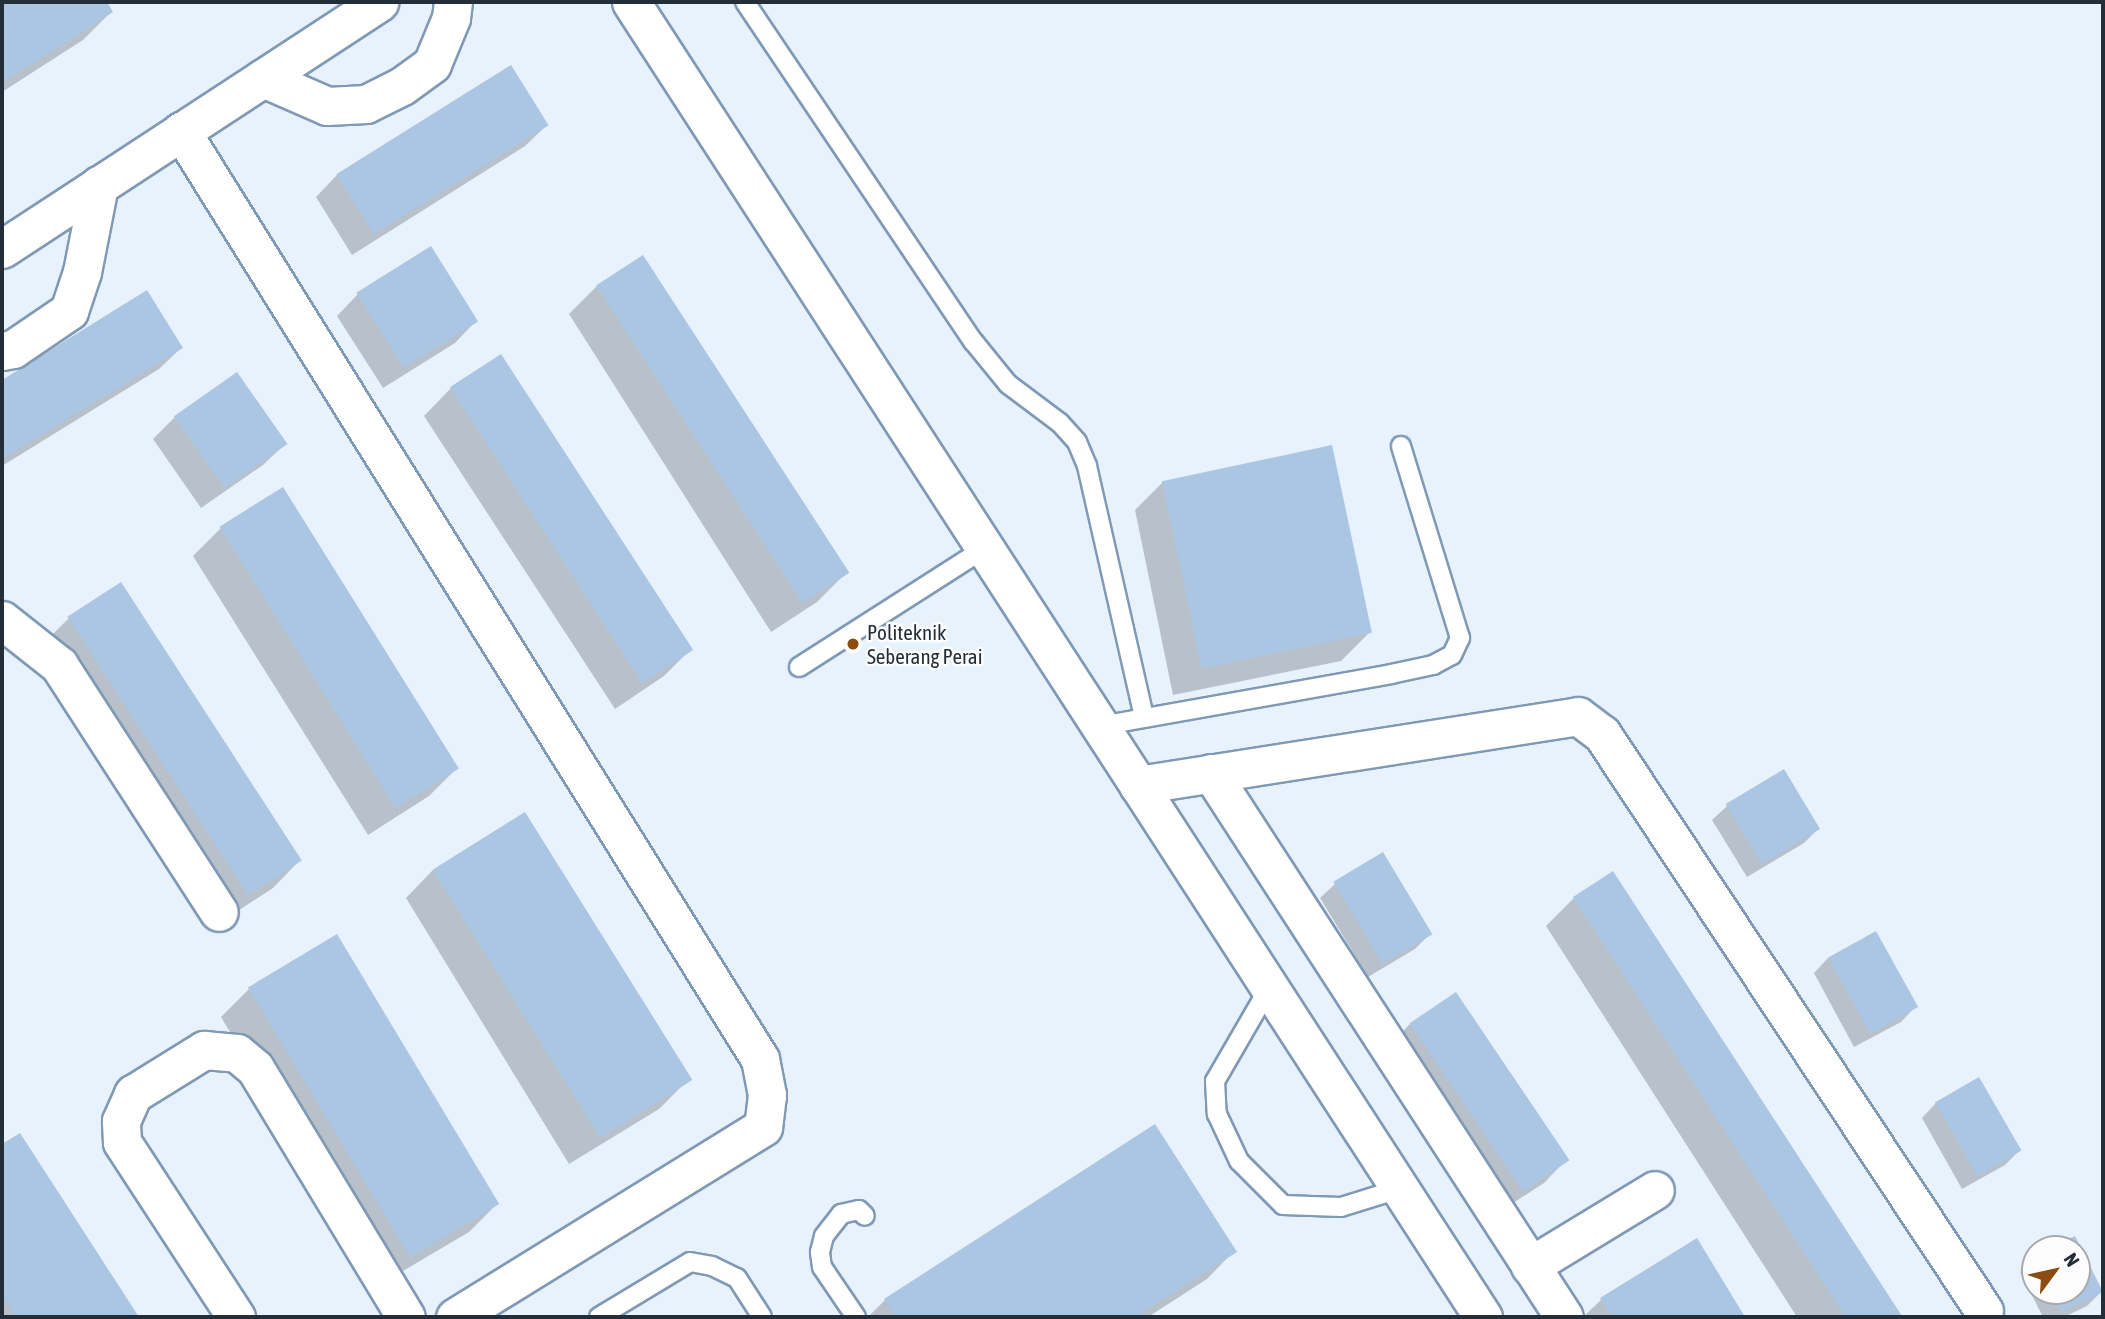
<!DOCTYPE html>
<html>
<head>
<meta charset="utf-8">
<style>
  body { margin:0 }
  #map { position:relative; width:2105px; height:1319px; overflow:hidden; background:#e7f2fd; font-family:"Asap Condensed",sans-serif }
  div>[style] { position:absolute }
  .shadow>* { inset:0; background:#0003 }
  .building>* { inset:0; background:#abc6e2; transform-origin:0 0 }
  .roads { filter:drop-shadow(2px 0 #8099b4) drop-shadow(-2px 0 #8099b4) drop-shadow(0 2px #8099b4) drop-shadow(0 -2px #8099b4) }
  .lane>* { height:18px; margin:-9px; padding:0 9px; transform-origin:9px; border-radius:9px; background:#fff }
  .street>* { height:37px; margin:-18.5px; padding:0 18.5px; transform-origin:18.5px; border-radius:18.5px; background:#fff }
  .dots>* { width:19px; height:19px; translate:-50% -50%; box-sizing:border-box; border:4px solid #fdfdfd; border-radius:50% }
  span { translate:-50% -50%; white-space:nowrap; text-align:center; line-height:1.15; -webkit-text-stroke:5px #fdfdfd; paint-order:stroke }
  .poi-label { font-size:21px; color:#242e39 }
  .left { translate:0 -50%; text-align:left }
  .frame { position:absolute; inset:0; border:4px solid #242e39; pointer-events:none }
  .north { position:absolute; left:2021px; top:1235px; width:70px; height:70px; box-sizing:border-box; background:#fdfdfd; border:2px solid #a6aaaf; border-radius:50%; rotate:57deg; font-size:19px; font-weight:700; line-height:28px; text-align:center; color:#242e39 }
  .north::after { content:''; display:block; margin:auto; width:24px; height:32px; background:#8b4c12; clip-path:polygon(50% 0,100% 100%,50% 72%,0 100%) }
</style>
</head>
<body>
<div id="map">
  <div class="shadow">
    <div style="clip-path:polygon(2px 2px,105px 2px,111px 12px,83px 40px,2px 92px)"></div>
    <div style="clip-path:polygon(547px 125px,525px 146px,352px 255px,316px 197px,337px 175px)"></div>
    <div style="clip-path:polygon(642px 257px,845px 574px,817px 602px,771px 632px,569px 314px,597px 286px)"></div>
    <div style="clip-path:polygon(147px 292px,181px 348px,159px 369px,2px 466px,2px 382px)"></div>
    <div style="clip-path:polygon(358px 294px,476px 321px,455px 343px,383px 388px,337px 316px)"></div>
    <div style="clip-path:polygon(236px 375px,285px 444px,263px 465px,201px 508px,153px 439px,175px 417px)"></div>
    <div style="clip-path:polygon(451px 388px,692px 648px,664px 676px,615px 709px,424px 416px)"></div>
    <div style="clip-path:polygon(1163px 482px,1369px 633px,1341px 661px,1173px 695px,1135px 510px)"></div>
    <div style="clip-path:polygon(221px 528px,457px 768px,429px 796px,368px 835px,193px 556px)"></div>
    <div style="clip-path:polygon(121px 585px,300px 860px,273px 888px,221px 922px,41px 646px,69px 618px)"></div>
    <div style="clip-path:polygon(1783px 771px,1818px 829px,1804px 843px,1747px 877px,1712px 820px,1727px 806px)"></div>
    <div style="clip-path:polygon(433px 870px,687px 1081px,659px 1109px,569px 1164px,406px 898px)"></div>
    <div style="clip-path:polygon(1613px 874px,1898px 1317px,1797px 1317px,1546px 926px,1574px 898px)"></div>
    <div style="clip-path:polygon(1335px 884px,1430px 934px,1415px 949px,1368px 977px,1320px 898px)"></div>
    <div style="clip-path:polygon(1828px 958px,1915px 1007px,1901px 1022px,1854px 1047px,1814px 973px)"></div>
    <div style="clip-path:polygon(249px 989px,497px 1204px,469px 1232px,381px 1284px,221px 1017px)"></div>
    <div style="clip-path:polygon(1410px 1024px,1565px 1161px,1544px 1183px,1499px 1212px,1389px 1045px)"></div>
    <div style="clip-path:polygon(1936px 1103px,2019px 1151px,2005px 1165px,1962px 1189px,1922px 1118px)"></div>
    <div style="clip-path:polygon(20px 1135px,137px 1317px,2px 1317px,2px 1147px)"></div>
    <div style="clip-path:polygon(2074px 1238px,2101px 1292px,2087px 1306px,2064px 1317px,2043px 1317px,2020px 1272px,2035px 1258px,2035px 1291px,2077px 1291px,2077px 1249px,2052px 1249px)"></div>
    <div style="clip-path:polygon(1696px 1241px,1743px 1317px,1583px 1317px,1601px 1300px)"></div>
    <div style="clip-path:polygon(1234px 1251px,1207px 1279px,1148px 1317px,868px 1317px,885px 1300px)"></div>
  </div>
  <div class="building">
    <div style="clip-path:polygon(2px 2px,107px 2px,113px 12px,2px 83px)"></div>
    <div style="left:511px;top:65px;width:71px;height:206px;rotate:58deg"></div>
    <div style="left:431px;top:246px;width:89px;height:88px;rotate:58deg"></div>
    <div style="left:643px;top:255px;width:379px;height:56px;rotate:57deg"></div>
    <div style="clip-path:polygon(147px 290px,183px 348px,2px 459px,2px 380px)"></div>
    <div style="left:501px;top:354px;width:353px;height:61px;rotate:57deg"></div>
    <div style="left:237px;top:372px;width:88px;height:77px;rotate:55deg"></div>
    <div style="left:1332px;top:445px;width:192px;height:174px;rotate:78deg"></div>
    <div style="left:283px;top:487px;width:332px;height:75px;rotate:58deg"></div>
    <div style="left:121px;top:582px;width:332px;height:64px;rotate:57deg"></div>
    <div style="left:1784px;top:769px;width:70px;height:68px;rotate:59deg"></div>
    <div style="left:525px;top:812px;width:316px;height:109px;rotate:58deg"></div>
    <div style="left:1383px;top:852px;width:96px;height:58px;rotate:59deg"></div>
    <div style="left:1613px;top:871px;width:530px;height:48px;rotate:57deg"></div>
    <div style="left:1876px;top:931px;width:87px;height:55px;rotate:61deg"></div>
    <div style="left:337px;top:934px;width:315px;height:104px;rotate:59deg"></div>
    <div style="left:1456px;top:992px;width:203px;height:56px;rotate:56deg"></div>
    <div style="left:1979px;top:1077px;width:85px;height:51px;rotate:60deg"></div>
    <div style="clip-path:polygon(1155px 1124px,1237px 1252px,1135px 1317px,896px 1317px,884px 1299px)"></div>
    <div style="clip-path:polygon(20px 1133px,139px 1317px,16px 1317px,2px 1295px,2px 1144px)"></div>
    <div style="clip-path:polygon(2075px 1236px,2103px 1292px,2062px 1312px,2051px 1291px,2077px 1291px,2077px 1249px,2048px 1249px)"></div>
    <div style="clip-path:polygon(1697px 1238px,1745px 1317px,1612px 1317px,1600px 1298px)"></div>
  </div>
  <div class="roads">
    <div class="lane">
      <div style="left:745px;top:2px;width:409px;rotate:56.1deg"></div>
      <div style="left:973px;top:341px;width:55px;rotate:50.9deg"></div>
      <div style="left:1008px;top:384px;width:65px;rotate:36.9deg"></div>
      <div style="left:1060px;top:423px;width:25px;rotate:48deg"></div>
      <div style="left:1077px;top:442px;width:26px;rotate:67deg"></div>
      <div style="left:1087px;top:466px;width:257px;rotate:77.2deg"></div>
      <div style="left:799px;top:667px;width:221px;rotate:-32.6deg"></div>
      <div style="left:1100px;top:726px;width:296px;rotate:-10.1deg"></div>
      <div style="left:1391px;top:674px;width:43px;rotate:-12.1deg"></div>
      <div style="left:1433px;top:665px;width:21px;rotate:-28deg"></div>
      <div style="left:1452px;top:655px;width:19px;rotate:-65deg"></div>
      <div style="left:1460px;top:638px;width:201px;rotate:-107.1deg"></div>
      <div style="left:1269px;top:988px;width:108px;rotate:120.1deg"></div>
      <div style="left:1215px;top:1081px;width:33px;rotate:87deg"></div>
      <div style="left:1217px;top:1114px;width:52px;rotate:64.9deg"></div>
      <div style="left:1239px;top:1161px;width:62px;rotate:45deg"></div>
      <div style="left:1283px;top:1205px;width:58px;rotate:2deg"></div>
      <div style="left:1341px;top:1207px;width:61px;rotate:-17.2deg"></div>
      <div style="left:599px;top:1317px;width:106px;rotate:-31.1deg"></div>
      <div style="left:690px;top:1262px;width:22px;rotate:10deg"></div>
      <div style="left:712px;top:1266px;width:28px;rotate:26deg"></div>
      <div style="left:737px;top:1278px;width:46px;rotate:57.3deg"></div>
      <div style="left:856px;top:1317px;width:60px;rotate:-124.2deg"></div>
      <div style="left:822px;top:1267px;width:15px;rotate:-98deg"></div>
      <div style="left:820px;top:1252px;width:16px;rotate:-76deg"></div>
      <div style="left:824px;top:1236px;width:28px;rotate:-52deg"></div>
      <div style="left:841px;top:1214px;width:18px;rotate:-13deg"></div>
      <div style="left:859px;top:1210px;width:8px;rotate:45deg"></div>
    </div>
    <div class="street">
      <div style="left:631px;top:2px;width:1567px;rotate:57.06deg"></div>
      <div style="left:263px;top:78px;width:70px;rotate:23.6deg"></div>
      <div style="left:327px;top:106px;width:39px;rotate:-3deg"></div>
      <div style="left:366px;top:104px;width:40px;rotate:-26.6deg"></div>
      <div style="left:402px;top:86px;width:37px;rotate:-36deg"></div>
      <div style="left:432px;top:64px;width:50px;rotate:-67.6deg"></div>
      <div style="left:451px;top:18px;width:16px;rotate:-83deg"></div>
      <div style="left:181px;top:131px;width:1094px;rotate:58.04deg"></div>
      <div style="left:760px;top:1059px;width:37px;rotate:79deg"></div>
      <div style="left:767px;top:1095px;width:32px;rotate:97deg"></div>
      <div style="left:763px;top:1127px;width:362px;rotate:148.3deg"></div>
      <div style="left:2px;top:249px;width:451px;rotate:-33.2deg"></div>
      <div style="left:2px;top:351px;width:11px;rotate:-10deg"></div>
      <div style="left:13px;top:349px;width:68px;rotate:-34.2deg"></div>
      <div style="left:69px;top:311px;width:41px;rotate:-71.6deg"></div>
      <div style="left:82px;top:272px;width:89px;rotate:-78.9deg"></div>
      <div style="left:2px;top:620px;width:73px;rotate:38.3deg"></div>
      <div style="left:59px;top:665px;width:294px;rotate:57.1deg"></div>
      <div style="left:1211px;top:773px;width:648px;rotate:57.02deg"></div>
      <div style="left:1138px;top:785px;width:445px;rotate:-8.9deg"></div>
      <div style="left:1578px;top:716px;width:30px;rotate:37deg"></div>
      <div style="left:1602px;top:734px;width:692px;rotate:56.49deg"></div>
      <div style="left:1530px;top:1266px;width:146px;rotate:-31.3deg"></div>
      <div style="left:236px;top:1317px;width:209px;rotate:-123.1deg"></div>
      <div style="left:122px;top:1142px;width:21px;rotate:-93deg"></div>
      <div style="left:121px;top:1121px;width:30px;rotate:-66deg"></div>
      <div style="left:133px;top:1094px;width:84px;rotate:-31.8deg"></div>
      <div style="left:204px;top:1050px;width:33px;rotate:5deg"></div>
      <div style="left:237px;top:1053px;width:23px;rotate:40deg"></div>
      <div style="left:255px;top:1068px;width:291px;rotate:58.8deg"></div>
    </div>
  </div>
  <div class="dots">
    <div style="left:853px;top:644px;background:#8b4c12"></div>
  </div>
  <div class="poi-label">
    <span class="left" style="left:867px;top:644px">Politeknik<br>Seberang Perai</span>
  </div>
  <div class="frame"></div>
  <div class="north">N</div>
</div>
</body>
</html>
